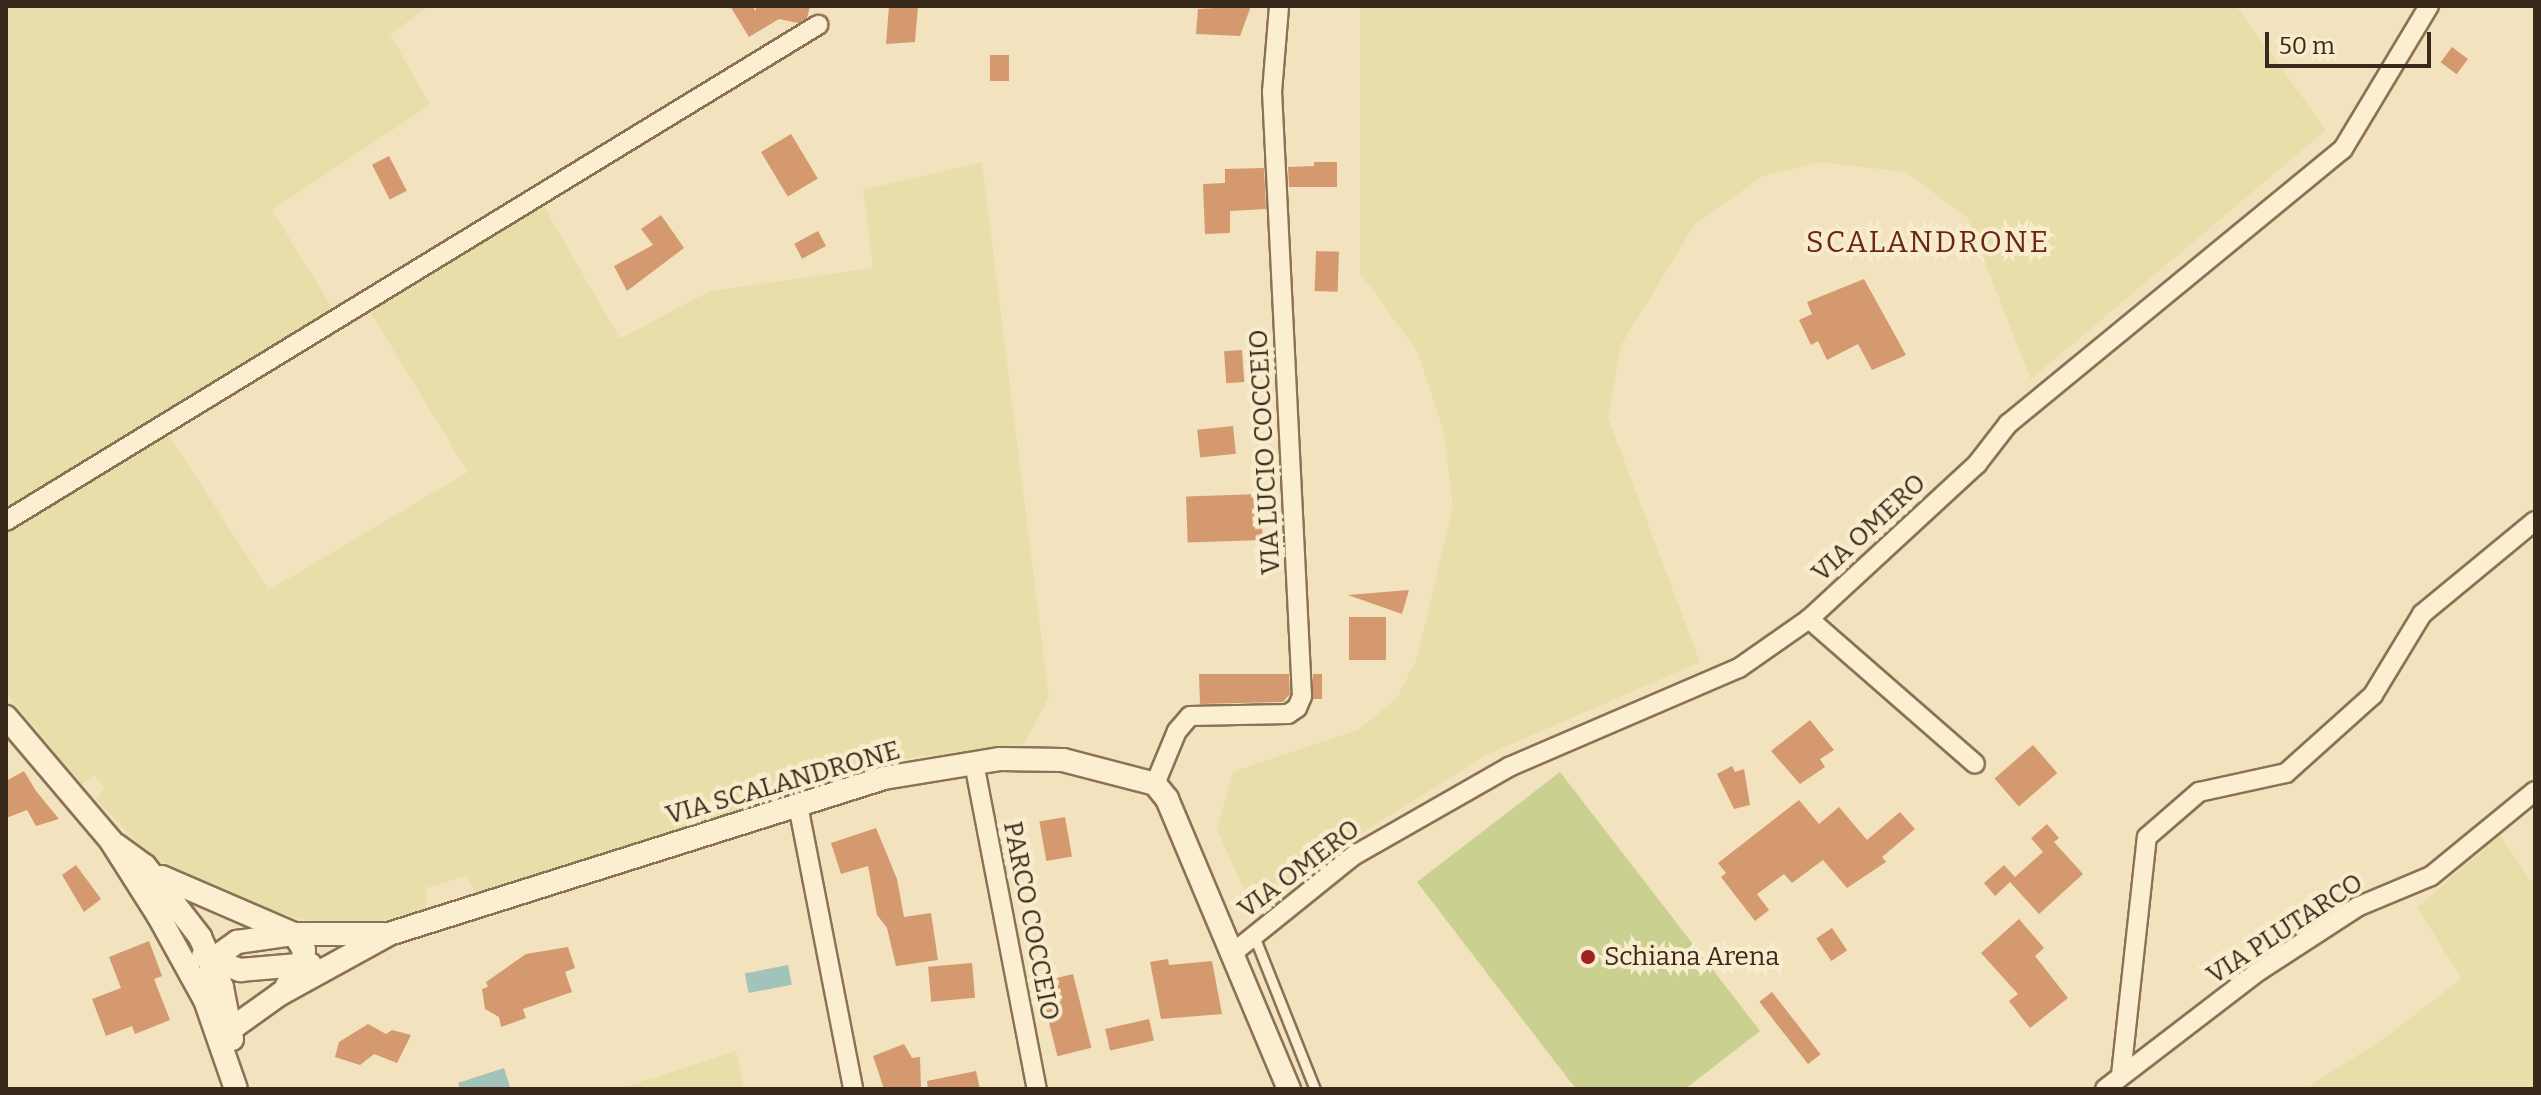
<!DOCTYPE html>
<html>
<head>
<meta charset="utf-8">
<style>
  body { margin:0 }
  #map { position:relative; width:2541px; height:1095px; overflow:hidden; background:#f2e2bd; font-family:Bitter,serif }
  div>[style] { position:absolute }
  .farmland>* { inset:0; background:#e8dea9 }
  .green>* { inset:0; background:#c9d090 }
  .water>* { inset:0; background:#a1c3b9; transform-origin:0 0 }
  .building>* { inset:0; background:#d4996f; transform-origin:0 0 }
  .roads { filter:drop-shadow(2px 0 #8b7254) drop-shadow(-2px 0 #8b7254) drop-shadow(0 2px #8b7254) drop-shadow(0 -2px #8b7254) }
  .service>* { height:9px; margin:-4.5px; padding:0 4.5px; transform-origin:4.5px; border-radius:4.5px; background:#fcefd1 }
  .minor>* { height:18px; margin:-9px; padding:0 9px; transform-origin:9px; border-radius:9px; background:#fcefd1 }
  .tertiary>* { height:22px; margin:-11px; padding:0 11px; transform-origin:11px; border-radius:11px; background:#fcefd1 }
  .dots>* { width:22px; height:22px; translate:-50% -50%; box-sizing:border-box; border:4px solid #f8eccd; border-radius:50% }
  span { translate:-50% -50%; white-space:nowrap; text-align:center; line-height:1.15; -webkit-text-stroke:8px #f8eccd; paint-order:stroke }
  .street-label { font-size:26px; color:#39291b }
  .poi-label { font-size:26px; color:#39291b }
  .left { translate:0 -50%; text-align:left }
  .quarter-label { font-size:30px; color:#692816; letter-spacing:2px }
  .frame { position:absolute; inset:0; border:8px solid #39291b; pointer-events:none }
  .scale { position:absolute; left:2265px; top:32px; width:166px; height:36px; box-sizing:border-box; border:4px solid #39291b; border-top:0; padding-left:10px; font-size:24px; line-height:28px; white-space:nowrap; color:#39291b; -webkit-text-stroke:6px #f8eccd; paint-order:stroke }
</style>
</head>
<body>
<div id="map">
  <div class="farmland">
    <div style="clip-path:polygon(6px 6px,430px 6px,390px 34px,430px 105px,272px 210px,334px 311px,6px 509px)"></div>
    <div style="clip-path:polygon(1360px 6px,2236px 6px,2326px 130px,2031px 379px,1967px 217px,1905px 172px,1821px 162px,1763px 176px,1695px 224px,1621px 345px,1608px 418px,1700px 662px,1486px 755px,1250px 903px,1217px 829px,1233px 772px,1358px 730px,1397px 698px,1417px 658px,1453px 507px,1444px 432px,1418px 352px,1360px 273px)"></div>
    <div style="clip-path:polygon(982px 162px,1049px 697px,1024px 744px,900px 759px,890px 748px,878px 750px,873px 769px,475px 893px,467px 875px,426px 888px,426px 909px,376px 922px,319px 923px,244px 904px,174px 872px,140px 846px,96px 799px,105px 788px,94px 775px,82px 784px,6px 693px,6px 528px,166px 431px,269px 590px,468px 472px,366px 305px,539px 198px,620px 339px,710px 291px,873px 268px,863px 190px)"></div>
    <div style="clip-path:polygon(2500px 835px,2535px 887px,2535px 1089px,2305px 1089px,2386px 1037px,2462px 978px,2417px 908px)"></div>
    <div style="clip-path:polygon(736px 1051px,744px 1089px,619px 1089px)"></div>
  </div>
  <div class="green">
    <div style="clip-path:polygon(1560px 772px,1760px 1031px,1685px 1089px,1576px 1089px,1417px 882px)"></div>
  </div>
  <div class="water">
    <div style="left:788px;top:965px;width:20px;height:44px;rotate:79deg"></div>
    <div style="clip-path:polygon(504px 1068px,510px 1087px,460px 1089px,458px 1083px)"></div>
  </div>
  <div class="building">
    <div style="clip-path:polygon(730px 6px,752px 6px,756px 11px,756px 6px,810px 6px,807px 18px,798px 23px,779px 19px,749px 37px)"></div>
    <div style="clip-path:polygon(889px 6px,918px 6px,915px 42px,886px 44px)"></div>
    <div style="clip-path:polygon(1251px 6px,1240px 36px,1196px 34px,1198px 9px)"></div>
    <div style="left:2452px;top:47px;width:20px;height:19px;rotate:37deg"></div>
    <div style="left:990px;top:55px;width:19px;height:26px"></div>
    <div style="left:791px;top:134px;width:52px;height:35px;rotate:59deg"></div>
    <div style="left:389px;top:156px;width:39px;height:19px;rotate:63deg"></div>
    <div style="clip-path:polygon(1314px 162px,1337px 162px,1337px 187px,1289px 187px,1288px 167px,1314px 166px)"></div>
    <div style="clip-path:polygon(1264px 168px,1266px 209px,1230px 211px,1230px 233px,1205px 234px,1203px 184px,1225px 183px,1225px 169px)"></div>
    <div style="clip-path:polygon(661px 215px,684px 248px,627px 291px,614px 266px,653px 245px,641px 229px)"></div>
    <div style="left:818px;top:231px;width:17px;height:27px;rotate:62deg"></div>
    <div style="left:1316px;top:251px;width:23px;height:40px;rotate:2deg"></div>
    <div style="clip-path:polygon(1864px 279px,1906px 355px,1872px 370px,1858px 344px,1827px 360px,1818px 341px,1811px 345px,1799px 320px,1812px 314px,1807px 302px)"></div>
    <div style="left:1242px;top:350px;width:32px;height:18px;rotate:86deg"></div>
    <div style="left:1233px;top:426px;width:28px;height:36px;rotate:84deg"></div>
    <div style="left:1261px;top:494px;width:46px;height:75px;rotate:88deg"></div>
    <div style="clip-path:polygon(1409px 590px,1402px 614px,1348px 595px)"></div>
    <div style="left:1349px;top:617px;width:37px;height:43px"></div>
    <div style="clip-path:polygon(1199px 674px,1289px 674px,1290px 694px,1283px 702px,1200px 704px)"></div>
    <div style="left:1313px;top:674px;width:9px;height:25px"></div>
    <div style="clip-path:polygon(1810px 720px,1834px 750px,1820px 759px,1825px 767px,1800px 784px,1771px 751px)"></div>
    <div style="left:2033px;top:745px;width:37px;height:51px;rotate:49deg"></div>
    <div style="clip-path:polygon(1732px 766px,1735px 772px,1744px 769px,1750px 805px,1734px 809px,1717px 774px)"></div>
    <div style="clip-path:polygon(24px 771px,36px 791px,59px 819px,36px 826px,27px 810px,6px 818px,6px 781px)"></div>
    <div style="clip-path:polygon(1799px 800px,1819px 824px,1839px 807px,1867px 840px,1900px 812px,1915px 829px,1882px 857px,1886px 862px,1847px 888px,1823px 860px,1792px 883px,1784px 874px,1757px 894px,1769px 910px,1755px 921px,1721px 877px,1726px 873px,1718px 863px)"></div>
    <div style="left:1065px;top:817px;width:40px;height:26px;rotate:80deg"></div>
    <div style="clip-path:polygon(2047px 824px,2059px 838px,2054px 842px,2083px 874px,2039px 914px,2010px 882px,1995px 896px,1984px 883px,2004px 865px,2015px 877px,2043px 852px,2031px 838px)"></div>
    <div style="clip-path:polygon(876px 828px,897px 879px,904px 917px,931px 913px,938px 960px,896px 966px,887px 928px,877px 915px,868px 866px,841px 874px,831px 843px)"></div>
    <div style="clip-path:polygon(76px 865px,101px 899px,84px 912px,62px 875px)"></div>
    <div style="clip-path:polygon(2019px 919px,2044px 948px,2035px 956px,2068px 998px,2030px 1028px,2009px 1001px,2018px 994px,1981px 953px)"></div>
    <div style="left:1832px;top:928px;width:27px;height:19px;rotate:56deg"></div>
    <div style="clip-path:polygon(149px 941px,162px 976px,154px 979px,170px 1020px,135px 1034px,132px 1026px,106px 1036px,92px 999px,121px 988px,109px 957px)"></div>
    <div style="clip-path:polygon(568px 947px,575px 968px,565px 972px,572px 992px,523px 1009px,526px 1018px,501px 1027px,499px 1017px,485px 1009px,482px 989px,488px 987px,486px 982px,526px 954px)"></div>
    <div style="clip-path:polygon(1168px 959px,1169px 965px,1212px 961px,1222px 1014px,1161px 1019px,1150px 962px)"></div>
    <div style="left:972px;top:963px;width:35px;height:44px;rotate:85deg"></div>
    <div style="left:1073px;top:974px;width:76px;height:35px;rotate:76deg"></div>
    <div style="left:1772px;top:992px;width:79px;height:16px;rotate:52deg"></div>
    <div style="left:1149px;top:1019px;width:22px;height:45px;rotate:77deg"></div>
    <div style="clip-path:polygon(368px 1024px,386px 1034px,392px 1030px,411px 1035px,397px 1063px,374px 1054px,360px 1065px,335px 1057px,339px 1042px)"></div>
    <div style="clip-path:polygon(904px 1044px,912px 1058px,920px 1057px,921px 1089px,884px 1089px,873px 1056px)"></div>
    <div style="clip-path:polygon(976px 1071px,980px 1089px,928px 1089px,927px 1081px)"></div>
  </div>
  <div class="roads">
    <div class="service">
      <div style="left:1254px;top:936px;width:165px;rotate:68.3deg"></div>
    </div>
    <div class="minor">
      <div style="left:6px;top:521px;width:952px;rotate:-31.42deg"></div>
      <div style="left:1809px;top:619px;width:220px;rotate:41.1deg"></div>
      <div style="left:974px;top:763px;width:332px;rotate:79.1deg"></div>
      <div style="left:1155px;top:784px;width:57px;rotate:-67.5deg"></div>
      <div style="left:1177px;top:731px;width:20px;rotate:-49deg"></div>
      <div style="left:1190px;top:716px;width:98px;rotate:-1.2deg"></div>
      <div style="left:1288px;top:714px;width:11px;rotate:-34deg"></div>
      <div style="left:1297px;top:708px;width:13px;rotate:-67deg"></div>
      <div style="left:1302px;top:696px;width:605px;rotate:-92.84deg"></div>
      <div style="left:1272px;top:92px;width:86px;rotate:-85.3deg"></div>
      <div style="left:798px;top:805px;width:289px;rotate:79deg"></div>
      <div style="left:1234px;top:952px;width:153px;rotate:-38.9deg"></div>
      <div style="left:1353px;top:856px;width:180px;rotate:-29.7deg"></div>
      <div style="left:1509px;top:767px;width:250px;rotate:-23.3deg"></div>
      <div style="left:1739px;top:668px;width:85px;rotate:-35deg"></div>
      <div style="left:1809px;top:619px;width:229px;rotate:-42.7deg"></div>
      <div style="left:1977px;top:464px;width:51px;rotate:-52.2deg"></div>
      <div style="left:2008px;top:424px;width:433px;rotate:-39.4deg"></div>
      <div style="left:2343px;top:149px;width:167px;rotate:-59deg"></div>
      <div style="left:2121px;top:1075px;width:239px;rotate:-83.8deg"></div>
      <div style="left:2147px;top:837px;width:69px;rotate:-40.9deg"></div>
      <div style="left:2199px;top:792px;width:89px;rotate:-12.3deg"></div>
      <div style="left:2286px;top:773px;width:117px;rotate:-41.9deg"></div>
      <div style="left:2373px;top:695px;width:95px;rotate:-58.8deg"></div>
      <div style="left:2422px;top:614px;width:146px;rotate:-39.5deg"></div>
      <div style="left:2105px;top:1089px;width:194px;rotate:-37.5deg"></div>
      <div style="left:2259px;top:971px;width:117px;rotate:-33.1deg"></div>
      <div style="left:2357px;top:907px;width:80px;rotate:-22.7deg"></div>
      <div style="left:2431px;top:876px;width:134px;rotate:-39.3deg"></div>
    </div>
    <div class="tertiary">
      <div style="left:6px;top:717px;width:162px;rotate:49.7deg"></div>
      <div style="left:111px;top:841px;width:88px;rotate:57.6deg"></div>
      <div style="left:158px;top:915px;width:97px;rotate:61.1deg"></div>
      <div style="left:205px;top:1000px;width:94px;rotate:70.8deg"></div>
      <div style="left:116px;top:845px;width:36px;rotate:36deg"></div>
      <div style="left:145px;top:866px;width:90px;rotate:52.2deg"></div>
      <div style="left:200px;top:937px;width:55px;rotate:66.3deg"></div>
      <div style="left:222px;top:987px;width:53px;rotate:79.1deg"></div>
      <div style="left:162px;top:877px;width:144px;rotate:23.4deg"></div>
      <div style="left:294px;top:934px;width:19px;rotate:58deg"></div>
      <div style="left:304px;top:950px;width:9px;rotate:96deg"></div>
      <div style="left:303px;top:959px;width:33px;rotate:121deg"></div>
      <div style="left:203px;top:956px;width:40px;rotate:21deg"></div>
      <div style="left:240px;top:970px;width:70px;rotate:-4.9deg"></div>
      <div style="left:210px;top:974px;width:14px;rotate:-82deg"></div>
      <div style="left:212px;top:960px;width:31px;rotate:-36deg"></div>
      <div style="left:237px;top:942px;width:58px;rotate:-8deg"></div>
      <div style="left:294px;top:934px;width:90px"></div>
      <div style="left:231px;top:1029px;width:60px;rotate:-35.5deg"></div>
      <div style="left:280px;top:994px;width:124px;rotate:-28.8deg"></div>
      <div style="left:389px;top:934px;width:519px;rotate:-17.49deg"></div>
      <div style="left:884px;top:778px;width:118px;rotate:-9.3deg"></div>
      <div style="left:1000px;top:759px;width:63px;rotate:0.9deg"></div>
      <div style="left:1063px;top:760px;width:95px;rotate:14.6deg"></div>
      <div style="left:1155px;top:784px;width:19px;rotate:51deg"></div>
      <div style="left:1167px;top:799px;width:315px;rotate:67.2deg"></div>
    </div>
  </div>
  <div class="dots">
    <div style="left:1588px;top:957px;background:#a01f1f"></div>
  </div>
  <div class="street-label">
    <span style="left:1265px;top:452px;rotate:-93deg">VIA LUCIO COCCEIO</span>
    <span style="left:1869px;top:528px;rotate:-43deg">VIA OMERO</span>
    <span style="left:783px;top:783px;rotate:-16deg">VIA SCALANDRONE</span>
    <span style="left:1299px;top:869px;rotate:-37deg">VIA OMERO</span>
    <span style="left:1031px;top:921px;rotate:79deg">PARCO COCCEIO</span>
    <span style="left:2285px;top:929px;rotate:-33deg">VIA PLUTARCO</span>
  </div>
  <div class="poi-label">
    <span class="left" style="left:1604px;top:957px">Schiana Arena</span>
  </div>
  <div class="quarter-label">
    <span style="left:1928px;top:242px">SCALANDRONE</span>
  </div>
  <div class="frame"></div>
  <div class="scale">50 m</div>
</div>
</body>
</html>
